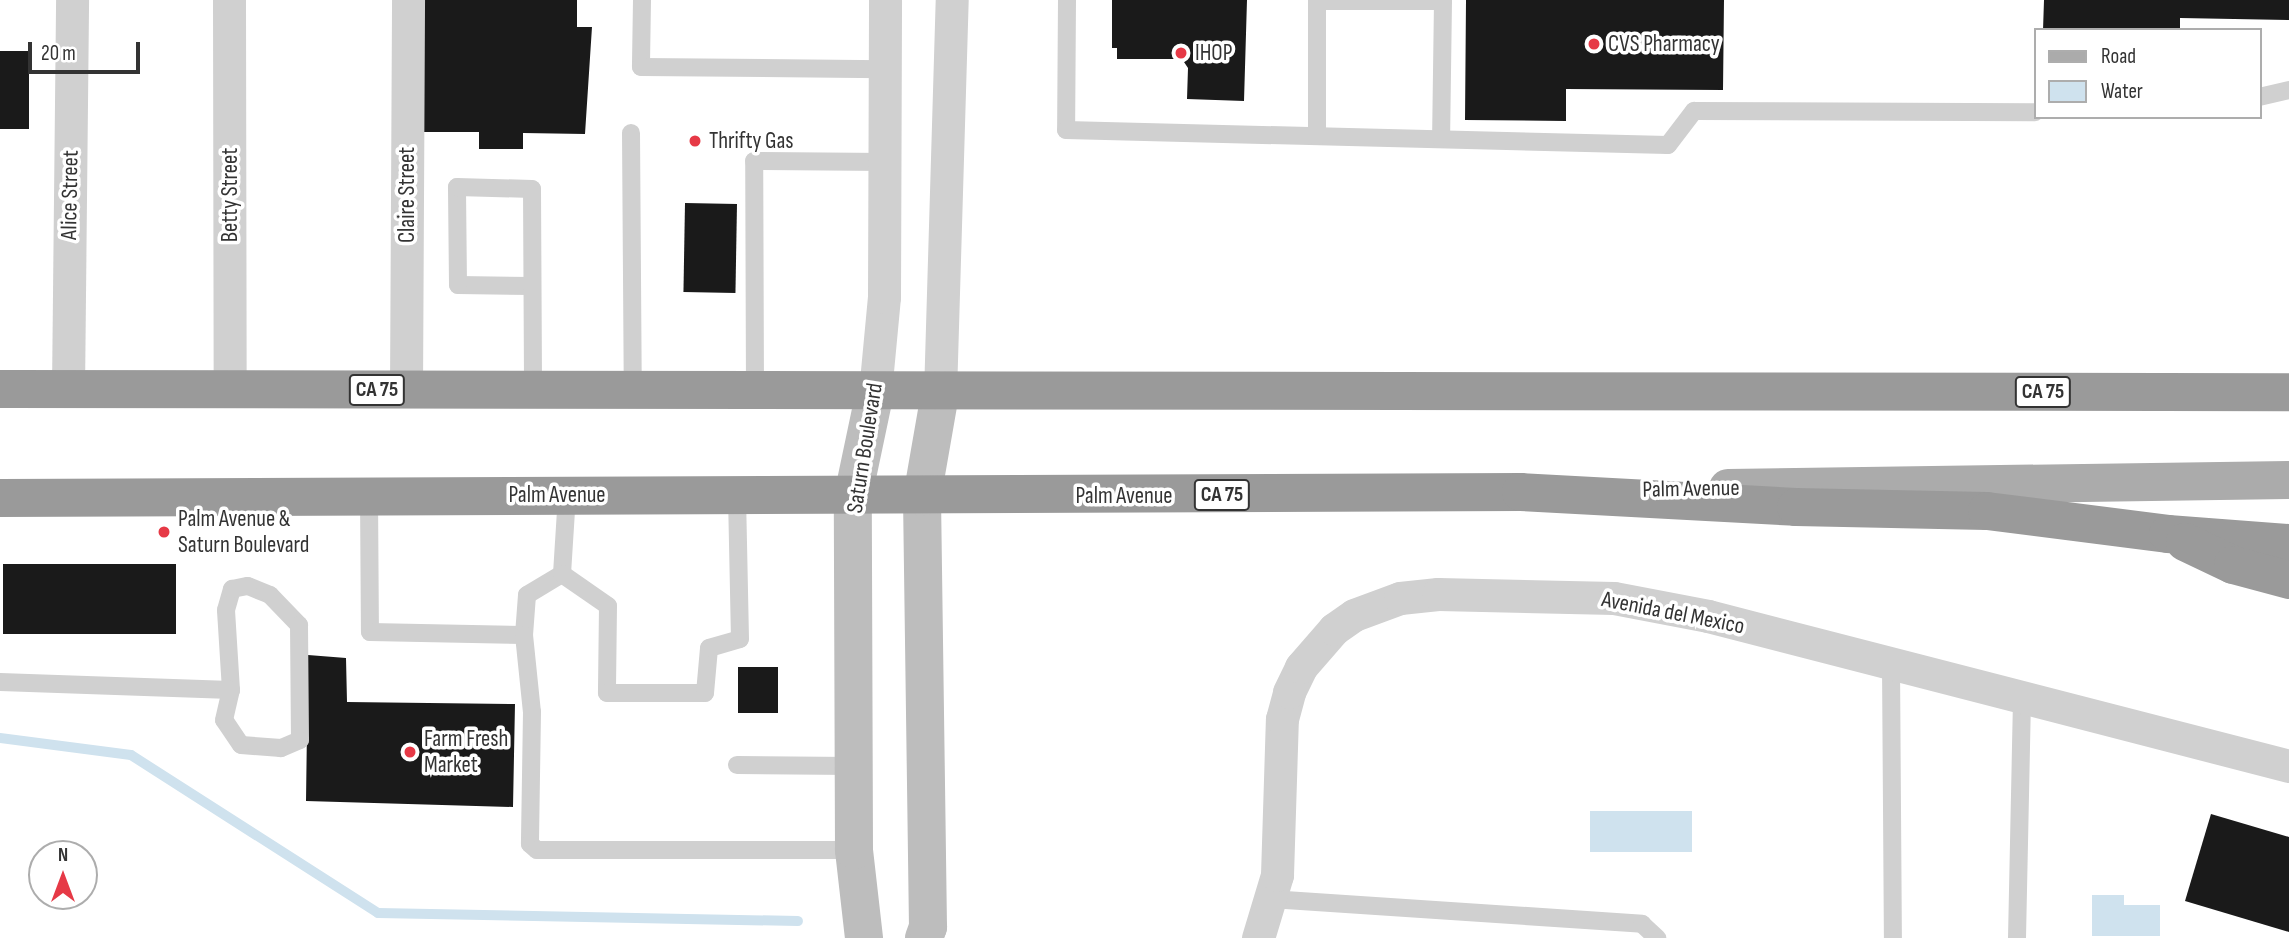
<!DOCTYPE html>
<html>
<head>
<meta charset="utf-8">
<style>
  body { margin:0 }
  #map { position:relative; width:2289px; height:938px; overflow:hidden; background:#fff; font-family:"Sofia Sans Condensed",sans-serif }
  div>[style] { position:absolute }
  .water>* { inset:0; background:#cfe2ee; transform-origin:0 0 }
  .stream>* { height:10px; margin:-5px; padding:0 5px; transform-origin:5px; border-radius:5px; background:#cfe2ee }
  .building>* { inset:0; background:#1a1a1a; transform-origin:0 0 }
  .lane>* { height:18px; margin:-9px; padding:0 9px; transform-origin:9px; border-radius:9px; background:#d0d0d0 }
  .street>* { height:33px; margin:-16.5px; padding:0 16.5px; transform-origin:16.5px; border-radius:16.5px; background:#d0d0d0 }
  .secondary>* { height:38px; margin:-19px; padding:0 19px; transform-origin:19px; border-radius:19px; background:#bdbdbd }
  .primary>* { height:38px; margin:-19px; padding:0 19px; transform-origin:19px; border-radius:19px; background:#ababab }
  .highway>* { height:38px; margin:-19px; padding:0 19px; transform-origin:19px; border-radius:19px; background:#9a9a9a }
  .dots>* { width:19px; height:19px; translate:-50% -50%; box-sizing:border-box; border:4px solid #fff; border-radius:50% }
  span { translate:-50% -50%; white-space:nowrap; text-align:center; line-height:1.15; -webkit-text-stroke:7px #fff; paint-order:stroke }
  .shield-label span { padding:2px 5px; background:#fff; border:2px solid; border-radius:5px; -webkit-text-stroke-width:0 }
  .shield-label { font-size:21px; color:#333; font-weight:700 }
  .poi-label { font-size:23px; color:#333 }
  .left { translate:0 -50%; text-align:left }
  .street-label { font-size:23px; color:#333 }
  .legend { position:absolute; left:2034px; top:28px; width:228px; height:91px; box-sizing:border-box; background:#fff; border:2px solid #adadad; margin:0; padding:9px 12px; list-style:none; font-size:21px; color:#333 }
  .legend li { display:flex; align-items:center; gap:14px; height:35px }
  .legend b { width:35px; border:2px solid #adadad }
  .north { position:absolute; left:28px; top:840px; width:70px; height:70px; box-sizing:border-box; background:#fff; border:2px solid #adadad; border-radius:50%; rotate:0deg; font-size:19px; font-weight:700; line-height:28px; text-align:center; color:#333 }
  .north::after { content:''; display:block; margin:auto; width:24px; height:32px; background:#e63946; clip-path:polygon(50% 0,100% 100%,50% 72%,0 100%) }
  .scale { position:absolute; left:28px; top:42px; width:112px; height:32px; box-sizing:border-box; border:4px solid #333; border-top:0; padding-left:9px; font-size:21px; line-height:24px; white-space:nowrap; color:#333; -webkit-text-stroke:5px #fff; paint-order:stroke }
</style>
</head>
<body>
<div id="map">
  <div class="water">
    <div style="left:1692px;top:811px;width:41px;height:102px;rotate:90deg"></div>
    <div style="clip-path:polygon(2092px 895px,2124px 895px,2124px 905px,2160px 905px,2160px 936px,2092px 936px)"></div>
  </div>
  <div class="stream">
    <div style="left:0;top:738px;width:132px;rotate:7.4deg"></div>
    <div style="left:131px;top:755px;width:293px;rotate:32.6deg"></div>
    <div style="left:378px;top:913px;width:420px;rotate:1.1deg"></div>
  </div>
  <div class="building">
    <div style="clip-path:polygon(419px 0,577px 0,577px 27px,592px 27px,585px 134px,523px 133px,523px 149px,479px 149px,479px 132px,419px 132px)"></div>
    <div style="clip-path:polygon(1112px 0,1247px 0,1244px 101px,1187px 99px,1188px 68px,1182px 59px,1117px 59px,1117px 48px,1112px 48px)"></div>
    <div style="clip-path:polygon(1466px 0,1724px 0,1723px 90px,1566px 89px,1566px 121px,1465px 120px)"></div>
    <div style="clip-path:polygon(2044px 0,2289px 0,2289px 20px,2180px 18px,2180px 30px,2043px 30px)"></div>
    <div style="left:0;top:51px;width:29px;height:78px"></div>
    <div style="left:737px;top:204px;width:89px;height:52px;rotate:91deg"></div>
    <div style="left:3px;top:564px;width:173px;height:70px"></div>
    <div style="clip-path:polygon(308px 655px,346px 658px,347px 702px,515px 704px,513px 807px,306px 801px)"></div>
    <div style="left:738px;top:667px;width:40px;height:46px"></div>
    <div style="clip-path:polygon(2211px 814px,2289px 837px,2289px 932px,2185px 901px)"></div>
  </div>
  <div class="lane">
    <div style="left:642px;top:0;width:67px;rotate:90.9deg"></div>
    <div style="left:641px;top:67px;width:244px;rotate:0.5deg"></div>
    <div style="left:1067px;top:0;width:130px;rotate:90.4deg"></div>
    <div style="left:1066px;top:130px;width:602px;rotate:1.43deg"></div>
    <div style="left:1668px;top:145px;width:43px;rotate:-52.6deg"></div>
    <div style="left:1694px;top:111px;width:341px;rotate:0.2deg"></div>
    <div style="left:1317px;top:1px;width:126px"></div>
    <div style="left:1443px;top:1px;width:138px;rotate:90.8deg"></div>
    <div style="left:2259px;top:97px;width:31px;rotate:-13deg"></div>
    <div style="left:631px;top:133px;width:258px;rotate:89.6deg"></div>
    <div style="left:1317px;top:136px;width:136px;rotate:-90deg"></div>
    <div style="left:532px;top:286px;width:74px;rotate:-179.2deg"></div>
    <div style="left:458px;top:285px;width:98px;rotate:-90.6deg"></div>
    <div style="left:457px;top:187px;width:75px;rotate:1.5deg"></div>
    <div style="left:532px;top:189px;width:201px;rotate:89.7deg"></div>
    <div style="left:755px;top:391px;width:230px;rotate:-90.2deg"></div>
    <div style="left:754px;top:161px;width:133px;rotate:0.4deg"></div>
    <div style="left:369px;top:496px;width:136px;rotate:89.6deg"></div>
    <div style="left:370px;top:632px;width:154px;rotate:1.1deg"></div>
    <div style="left:524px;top:635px;width:40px;rotate:-85.7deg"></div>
    <div style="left:527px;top:595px;width:41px;rotate:-31deg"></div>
    <div style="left:562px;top:574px;width:79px;rotate:-86.4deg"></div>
    <div style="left:562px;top:574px;width:56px;rotate:34.8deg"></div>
    <div style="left:608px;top:606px;width:87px;rotate:90.7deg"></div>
    <div style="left:607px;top:693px;width:98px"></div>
    <div style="left:705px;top:693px;width:45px;rotate:-84.9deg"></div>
    <div style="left:709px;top:648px;width:32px;rotate:-16deg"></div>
    <div style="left:740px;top:639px;width:145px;rotate:-91.2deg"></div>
    <div style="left:248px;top:586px;width:24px;rotate:22deg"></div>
    <div style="left:270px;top:595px;width:42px;rotate:46deg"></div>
    <div style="left:299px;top:625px;width:115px;rotate:89.5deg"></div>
    <div style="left:300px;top:740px;width:21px;rotate:157deg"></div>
    <div style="left:281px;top:748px;width:40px;rotate:-175.7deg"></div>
    <div style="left:241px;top:745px;width:30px;rotate:-124deg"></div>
    <div style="left:224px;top:720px;width:31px;rotate:-77deg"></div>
    <div style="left:231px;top:690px;width:80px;rotate:-93.6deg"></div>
    <div style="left:226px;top:610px;width:22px;rotate:-74deg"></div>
    <div style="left:232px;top:589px;width:16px;rotate:-11deg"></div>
    <div style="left:524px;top:635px;width:77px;rotate:84.1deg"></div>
    <div style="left:532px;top:712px;width:132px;rotate:90.9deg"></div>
    <div style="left:530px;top:844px;width:9px;rotate:41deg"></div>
    <div style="left:537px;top:850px;width:317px"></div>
    <div style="left:1891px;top:665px;width:273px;rotate:89.6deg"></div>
    <div style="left:0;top:682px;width:231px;rotate:2deg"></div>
    <div style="left:737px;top:765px;width:116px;rotate:0.5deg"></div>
    <div style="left:1270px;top:899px;width:373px;rotate:3.8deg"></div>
    <div style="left:1642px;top:924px;width:21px;rotate:43deg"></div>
    <div style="left:2017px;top:938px;width:239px;rotate:-88.8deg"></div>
  </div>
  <div class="street">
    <div style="left:229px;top:0;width:390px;rotate:89.9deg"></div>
    <div style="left:68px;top:390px;width:390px;rotate:-89.4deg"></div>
    <div style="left:406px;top:390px;width:390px;rotate:-89.7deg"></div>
    <div style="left:875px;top:392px;width:95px;rotate:-84.6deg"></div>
    <div style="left:884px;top:297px;width:297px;rotate:-89.8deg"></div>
    <div style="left:940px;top:394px;width:394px;rotate:-88.3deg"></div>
    <div style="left:1258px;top:938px;width:66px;rotate:-73.2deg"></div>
    <div style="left:1277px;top:875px;width:156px;rotate:-88.2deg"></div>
    <div style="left:1282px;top:719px;width:28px;rotate:-75deg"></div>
    <div style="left:1289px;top:692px;width:28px;rotate:-64deg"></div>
    <div style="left:1301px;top:667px;width:50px;rotate:-49deg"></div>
    <div style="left:1334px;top:629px;width:24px;rotate:-35deg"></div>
    <div style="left:1354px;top:615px;width:49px;rotate:-20.3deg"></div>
    <div style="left:1400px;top:598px;width:38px;rotate:-6deg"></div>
    <div style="left:1438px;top:594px;width:176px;rotate:1.3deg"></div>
    <div style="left:1614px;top:598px;width:96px;rotate:10.8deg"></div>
    <div style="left:1708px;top:616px;width:600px;rotate:14.48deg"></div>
  </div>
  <div class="secondary">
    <div style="left:864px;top:938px;width:89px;rotate:-96.5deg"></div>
    <div style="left:854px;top:850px;width:354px;rotate:-90.2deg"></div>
    <div style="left:853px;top:496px;width:106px;rotate:-78.1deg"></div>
    <div style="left:924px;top:938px;width:12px;rotate:-70deg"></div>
    <div style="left:928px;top:927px;width:430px;rotate:-90.8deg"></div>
    <div style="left:922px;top:497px;width:105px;rotate:-80.1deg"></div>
  </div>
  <div class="primary">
    <div style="left:1728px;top:488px;width:561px;rotate:-0.82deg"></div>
  </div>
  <div class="highway">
    <div style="left:0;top:389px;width:2289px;rotate:0.08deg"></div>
    <div style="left:0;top:498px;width:1521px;rotate:-0.23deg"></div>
    <div style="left:1521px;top:492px;width:275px;rotate:3.1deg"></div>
    <div style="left:1796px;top:507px;width:191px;rotate:1.2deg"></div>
    <div style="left:1987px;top:511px;width:182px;rotate:7.2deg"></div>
    <div style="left:2168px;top:534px;width:121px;rotate:4.3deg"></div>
    <div style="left:2185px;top:542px;width:53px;rotate:25.6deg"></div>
    <div style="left:2233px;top:565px;width:58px;rotate:15deg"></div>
  </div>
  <div class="dots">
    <div style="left:1594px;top:44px;background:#e63946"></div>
    <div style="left:1181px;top:53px;background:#e63946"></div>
    <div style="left:695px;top:141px;background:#e63946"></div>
    <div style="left:164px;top:532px;background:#e63946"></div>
    <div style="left:410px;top:752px;background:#e63946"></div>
  </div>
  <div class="shield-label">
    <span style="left:377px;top:390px">CA 75</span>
    <span style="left:2043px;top:392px">CA 75</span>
    <span style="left:1222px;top:495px">CA 75</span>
  </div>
  <div class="poi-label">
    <span class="left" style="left:1608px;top:44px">CVS Pharmacy</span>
    <span class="left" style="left:1195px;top:53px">IHOP</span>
    <span class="left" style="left:709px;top:141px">Thrifty Gas</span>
    <span class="left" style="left:178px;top:532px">Palm Avenue &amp;<br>Saturn Boulevard</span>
    <span class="left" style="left:424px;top:752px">Farm Fresh<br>Market</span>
  </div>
  <div class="street-label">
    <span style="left:70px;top:195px;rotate:-89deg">Alice Street</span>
    <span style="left:230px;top:195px;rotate:-90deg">Betty Street</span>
    <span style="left:407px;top:195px;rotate:-90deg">Claire Street</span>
    <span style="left:865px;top:448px;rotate:-81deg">Saturn Boulevard</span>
    <span style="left:1691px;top:489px;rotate:-1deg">Palm Avenue</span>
    <span style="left:557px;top:495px">Palm Avenue</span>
    <span style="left:1124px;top:496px">Palm Avenue</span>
    <span style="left:1673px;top:613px;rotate:11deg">Avenida del Mexico</span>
  </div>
  <ul class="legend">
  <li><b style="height:9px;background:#ababab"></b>Road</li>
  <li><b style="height:19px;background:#cfe2ee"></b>Water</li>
  </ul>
  <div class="north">N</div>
  <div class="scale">20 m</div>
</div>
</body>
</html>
